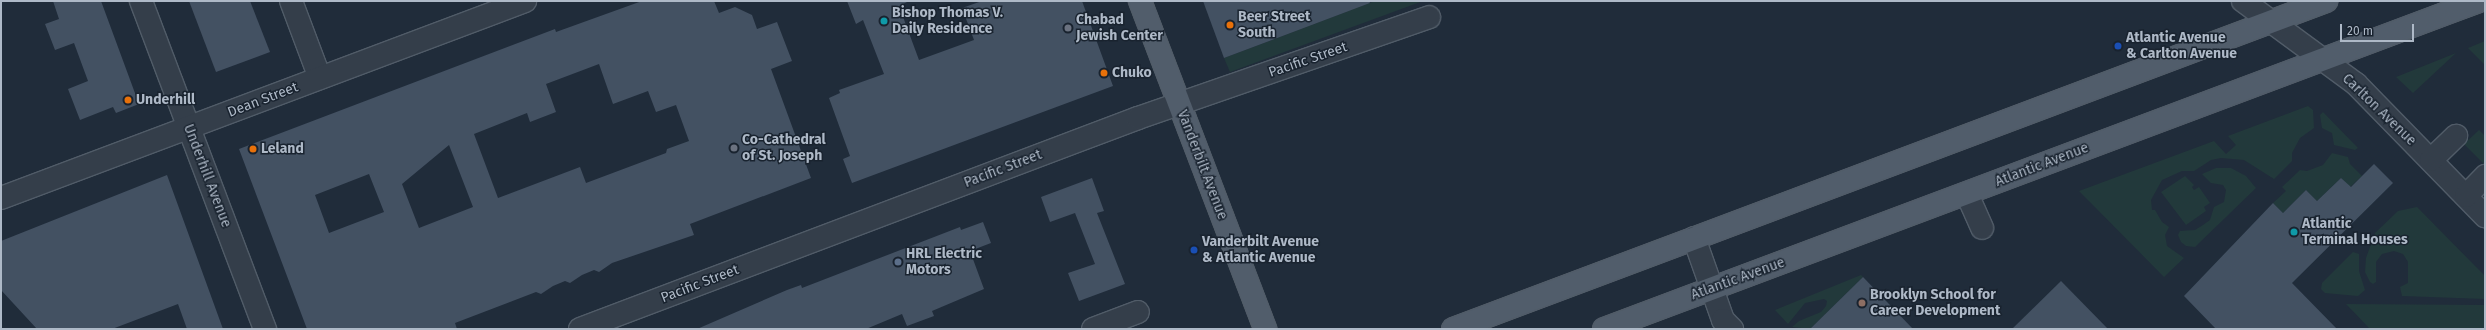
<!DOCTYPE html>
<html>
<head>
<meta charset="utf-8">
<style>
  body { margin:0 }
  #map { position:relative; width:2486px; height:330px; overflow:hidden; background:#202c3a; font-family:"Fira Sans",sans-serif }
  div>[style] { position:absolute }
  .green>* { inset:0; background:#22393b }
  .building>* { inset:0; background:#435162 }
  .roads { filter:drop-shadow(1px 0 #515c68) drop-shadow(-1px 0 #515c68) drop-shadow(0 1px #515c68) drop-shadow(0 -1px #515c68) }
  .minor>* { height:22px; margin:-11px; padding:0 11px; transform-origin:11px; border-radius:11px; background:#343e4a }
  .major>* { height:22px; margin:-11px; padding:0 11px; transform-origin:11px; border-radius:11px; background:#515d6b }
  .dots>* { width:11px; height:11px; translate:-50% -50%; box-sizing:border-box; border:2px solid #19232f; border-radius:50% }
  span { translate:-50% -50%; white-space:nowrap; text-align:center; line-height:1.15; -webkit-text-stroke:3px #19232f; paint-order:stroke }
  .poi-label { font-size:14px; color:#aeb9c7; font-weight:700 }
  .left { translate:0 -50%; text-align:left }
  .street-label { font-size:14px; color:#aeb9c7 }
  .frame { position:absolute; inset:0; border:2px solid #aeb9c7; pointer-events:none }
  .scale { position:absolute; left:2340px; top:24px; width:74px; height:18px; box-sizing:border-box; border:2px solid #aeb9c7; border-top:0; padding-left:5px; font-size:12px; line-height:14px; white-space:nowrap; color:#aeb9c7; -webkit-text-stroke:3px #19232f; paint-order:stroke }
</style>
</head>
<body>
<div id="map">
  <div class="green">
    <div style="clip-path:polygon(1375px 1px,1423px 1px,1230px 72px,1224px 58px)"></div>
    <div style="clip-path:polygon(2485px 41px,2485px 65px,2468px 48px)"></div>
    <div style="clip-path:polygon(2456px 53px,2413px 93px,2396px 77px)"></div>
    <div style="clip-path:polygon(2308px 106px,2313px 110px,2314px 128px,2300px 138px,2292px 153px,2292px 161px,2274px 179px,2244px 160px,2221px 158px,2211px 160px,2194px 171px,2182px 171px,2162px 180px,2151px 200px,2152px 210px,2155px 210px,2162px 222px,2169px 227px,2165px 235px,2167px 246px,2184px 258px,2164px 277px,2079px 191px,2214px 141px,2226px 154px,2236px 145px,2228px 136px)"></div>
    <div style="clip-path:polygon(2323px 112px,2358px 148px,2355px 150px,2334px 145px,2332px 133px,2322px 128px,2320px 115px)"></div>
    <div style="clip-path:polygon(2479px 130px,2485px 136px,2485px 165px,2464px 144px)"></div>
    <div style="clip-path:polygon(2332px 153px,2348px 157px,2350px 164px,2362px 176px,2350px 187px,2341px 178px,2317px 201px,2306px 190px,2283px 213px,2273px 203px,2286px 191px,2282px 187px,2300px 170px,2307px 171px,2323px 165px)"></div>
    <div style="clip-path:polygon(2216px 168px,2231px 168px,2246px 176px,2256px 188px,2195px 247px,2186px 246px,2181px 242px,2178px 235px,2180px 231px,2195px 230px,2203px 225px,2210px 220px,2214px 207px,2224px 202px,2226px 190px,2223px 185px,2211px 183px,2202px 174px)"></div>
    <div style="clip-path:polygon(2185px 176px,2194px 185px,2192px 187px,2194px 190px,2199px 187px,2210px 203px,2204px 207px,2206px 211px,2186px 225px,2161px 192px)"></div>
    <div style="clip-path:polygon(2417px 207px,2485px 276px,2485px 299px,2402px 296px,2400px 287px,2408px 283px,2408px 262px,2403px 254px,2394px 251px,2382px 254px,2376px 262px,2376px 282px,2373px 284px,2370px 282px,2365px 272px,2366px 258px,2375px 233px,2398px 211px)"></div>
    <div style="clip-path:polygon(2353px 252px,2359px 254px,2359px 271px,2365px 290px,2358px 296px,2325px 293px,2321px 289px,2322px 283px)"></div>
    <div style="clip-path:polygon(1861px 275px,1863px 277px,1810px 329px,1792px 327px,1799px 321px,1821px 312px,1826px 306px,1827px 301px,1824px 299px,1805px 303px,1788px 324px,1775px 310px)"></div>
    <div style="clip-path:polygon(2346px 304px,2485px 305px,2485px 329px,2370px 329px)"></div>
  </div>
  <div class="building">
    <div style="clip-path:polygon(53px 1px,101px 1px,139px 104px,116px 113px,113px 107px,80px 120px,68px 89px,88px 81px,74px 43px,55px 50px,45px 24px,59px 19px)"></div>
    <div style="clip-path:polygon(189px 1px,250px 1px,270px 52px,216px 72px)"></div>
    <div style="clip-path:polygon(evenodd,642px 1px,714px 1px,719px 13px,735px 7px,752px 15px,757px 29px,777px 22px,792px 61px,771px 69px,811px 178px,690px 224px,694px 235px,612px 263px,599px 272px,594px 270px,582px 275px,570px 283px,565px 281px,553px 286px,541px 294px,536px 292px,455px 323px,457px 329px,307px 329px,239px 149px,555px 29px,556px 32px,642px 1px,599px 64px,613px 104px,648px 91px,656px 112px,676px 105px,689px 141px,667px 149px,666px 153px,586px 183px,580px 167px,498px 198px,474px 134px,527px 113px,530px 122px,556px 112px,546px 84px,599px 64px,642px 1px,449px 145px,473px 207px,419px 228px,402px 184px,449px 145px,642px 1px,369px 174px,384px 212px,329px 233px,315px 195px,369px 174px)"></div>
    <div style="clip-path:polygon(847px 1px,909px 1px,899px 6px,919px 60px,974px 40px,962px 8px,982px 1px,1082px 1px,1113px 86px,852px 183px,843px 159px,850px 156px,829px 98px,840px 93px,839px 90px,884px 74px,863px 20px,856px 24px)"></div>
    <div style="clip-path:polygon(1203px 1px,1369px 1px,1370px 3px,1224px 58px)"></div>
    <div style="clip-path:polygon(2374px 164px,2393px 183px,2292px 283px,2337px 329px,2216px 329px,2184px 296px,2273px 203px,2283px 213px,2306px 190px,2317px 201px,2341px 178px,2351px 187px)"></div>
    <div style="clip-path:polygon(167px 175px,223px 329px,187px 329px,178px 304px,112px 329px,37px 329px,1px 290px,1px 241px)"></div>
    <div style="clip-path:polygon(1092px 178px,1104px 211px,1097px 213px,1125px 284px,1079px 301px,1068px 273px,1095px 264px,1075px 213px,1050px 222px,1041px 197px)"></div>
    <div style="clip-path:polygon(983px 222px,991px 243px,970px 251px,984px 289px,932px 311px,934px 316px,907px 326px,902px 314px,866px 329px,697px 329px,787px 290px,801px 285px,802px 288px,960px 227px,961px 230px)"></div>
    <div style="clip-path:polygon(1863px 277px,1913px 329px,1810px 329px)"></div>
    <div style="clip-path:polygon(2061px 281px,2108px 329px,2012px 329px)"></div>
  </div>
  <div class="roads">
    <div class="minor">
      <div style="left:141px;top:1px;width:351px;rotate:69.3deg"></div>
      <div style="left:291px;top:1px;width:82px;rotate:69.4deg"></div>
      <div style="left:2243px;top:1px;width:140px;rotate:36.3deg"></div>
      <div style="left:2356px;top:84px;width:185px;rotate:45.7deg"></div>
      <div style="left:2431px;top:160px;width:35px;rotate:-44deg"></div>
      <div style="left:1967px;top:194px;width:37px;rotate:66deg"></div>
      <div style="left:2466px;top:196px;width:28px;rotate:-46deg"></div>
      <div style="left:1px;top:198px;width:560px;rotate:-20.6deg"></div>
      <div style="left:1694px;top:238px;width:87px;rotate:70.5deg"></div>
      <div style="left:1723px;top:320px;width:13px;rotate:45deg"></div>
      <div style="left:580px;top:329px;width:597px;rotate:-20.71deg"></div>
      <div style="left:1138px;top:118px;width:308px;rotate:-19.1deg"></div>
      <div style="left:1093px;top:329px;width:48px;rotate:-20.7deg"></div>
    </div>
    <div class="major">
      <div style="left:1140px;top:1px;width:351px;rotate:69.1deg"></div>
      <div style="left:1453px;top:329px;width:933px;rotate:-20.59deg"></div>
      <div style="left:1604px;top:329px;width:934px;rotate:-20.55deg"></div>
    </div>
  </div>
  <div class="dots">
    <div style="left:884px;top:21px;background:#0f9aa8"></div>
    <div style="left:1230px;top:25px;background:#e8710a"></div>
    <div style="left:1068px;top:28px;background:#6b7280"></div>
    <div style="left:2118px;top:46px;background:#1a4fb4"></div>
    <div style="left:1104px;top:73px;background:#e8710a"></div>
    <div style="left:128px;top:100px;background:#e8710a"></div>
    <div style="left:734px;top:148px;background:#6b7280"></div>
    <div style="left:253px;top:149px;background:#e8710a"></div>
    <div style="left:2294px;top:232px;background:#0f9aa8"></div>
    <div style="left:1194px;top:250px;background:#1a4fb4"></div>
    <div style="left:898px;top:262px;background:#5c6f8a"></div>
    <div style="left:1862px;top:303px;background:#8d6e63"></div>
  </div>
  <div class="poi-label">
    <span class="left" style="left:892px;top:21px">Bishop Thomas V.<br>Daily Residence</span>
    <span class="left" style="left:1238px;top:25px">Beer Street<br>South</span>
    <span class="left" style="left:1076px;top:28px">Chabad<br>Jewish Center</span>
    <span class="left" style="left:2126px;top:46px">Atlantic Avenue<br>&amp; Carlton Avenue</span>
    <span class="left" style="left:1112px;top:73px">Chuko</span>
    <span class="left" style="left:136px;top:100px">Underhill</span>
    <span class="left" style="left:742px;top:148px">Co-Cathedral<br>of St. Joseph</span>
    <span class="left" style="left:261px;top:149px">Leland</span>
    <span class="left" style="left:2302px;top:232px">Atlantic<br>Terminal Houses</span>
    <span class="left" style="left:1202px;top:250px">Vanderbilt Avenue<br>&amp; Atlantic Avenue</span>
    <span class="left" style="left:906px;top:262px">HRL Electric<br>Motors</span>
    <span class="left" style="left:1870px;top:303px">Brooklyn School for<br>Career Development</span>
  </div>
  <div class="street-label">
    <span style="left:1308px;top:60px;rotate:-19deg">Pacific Street</span>
    <span style="left:263px;top:100px;rotate:-21deg">Dean Street</span>
    <span style="left:2379px;top:110px;rotate:44deg">Carlton Avenue</span>
    <span style="left:1202px;top:165px;rotate:69deg">Vanderbilt Avenue</span>
    <span style="left:2042px;top:165px;rotate:-21deg">Atlantic Avenue</span>
    <span style="left:1003px;top:169px;rotate:-21deg">Pacific Street</span>
    <span style="left:207px;top:176px;rotate:69deg">Underhill Avenue</span>
    <span style="left:1738px;top:279px;rotate:-20deg">Atlantic Avenue</span>
    <span style="left:700px;top:284px;rotate:-21deg">Pacific Street</span>
  </div>
  <div class="frame"></div>
  <div class="scale">20 m</div>
</div>
</body>
</html>
